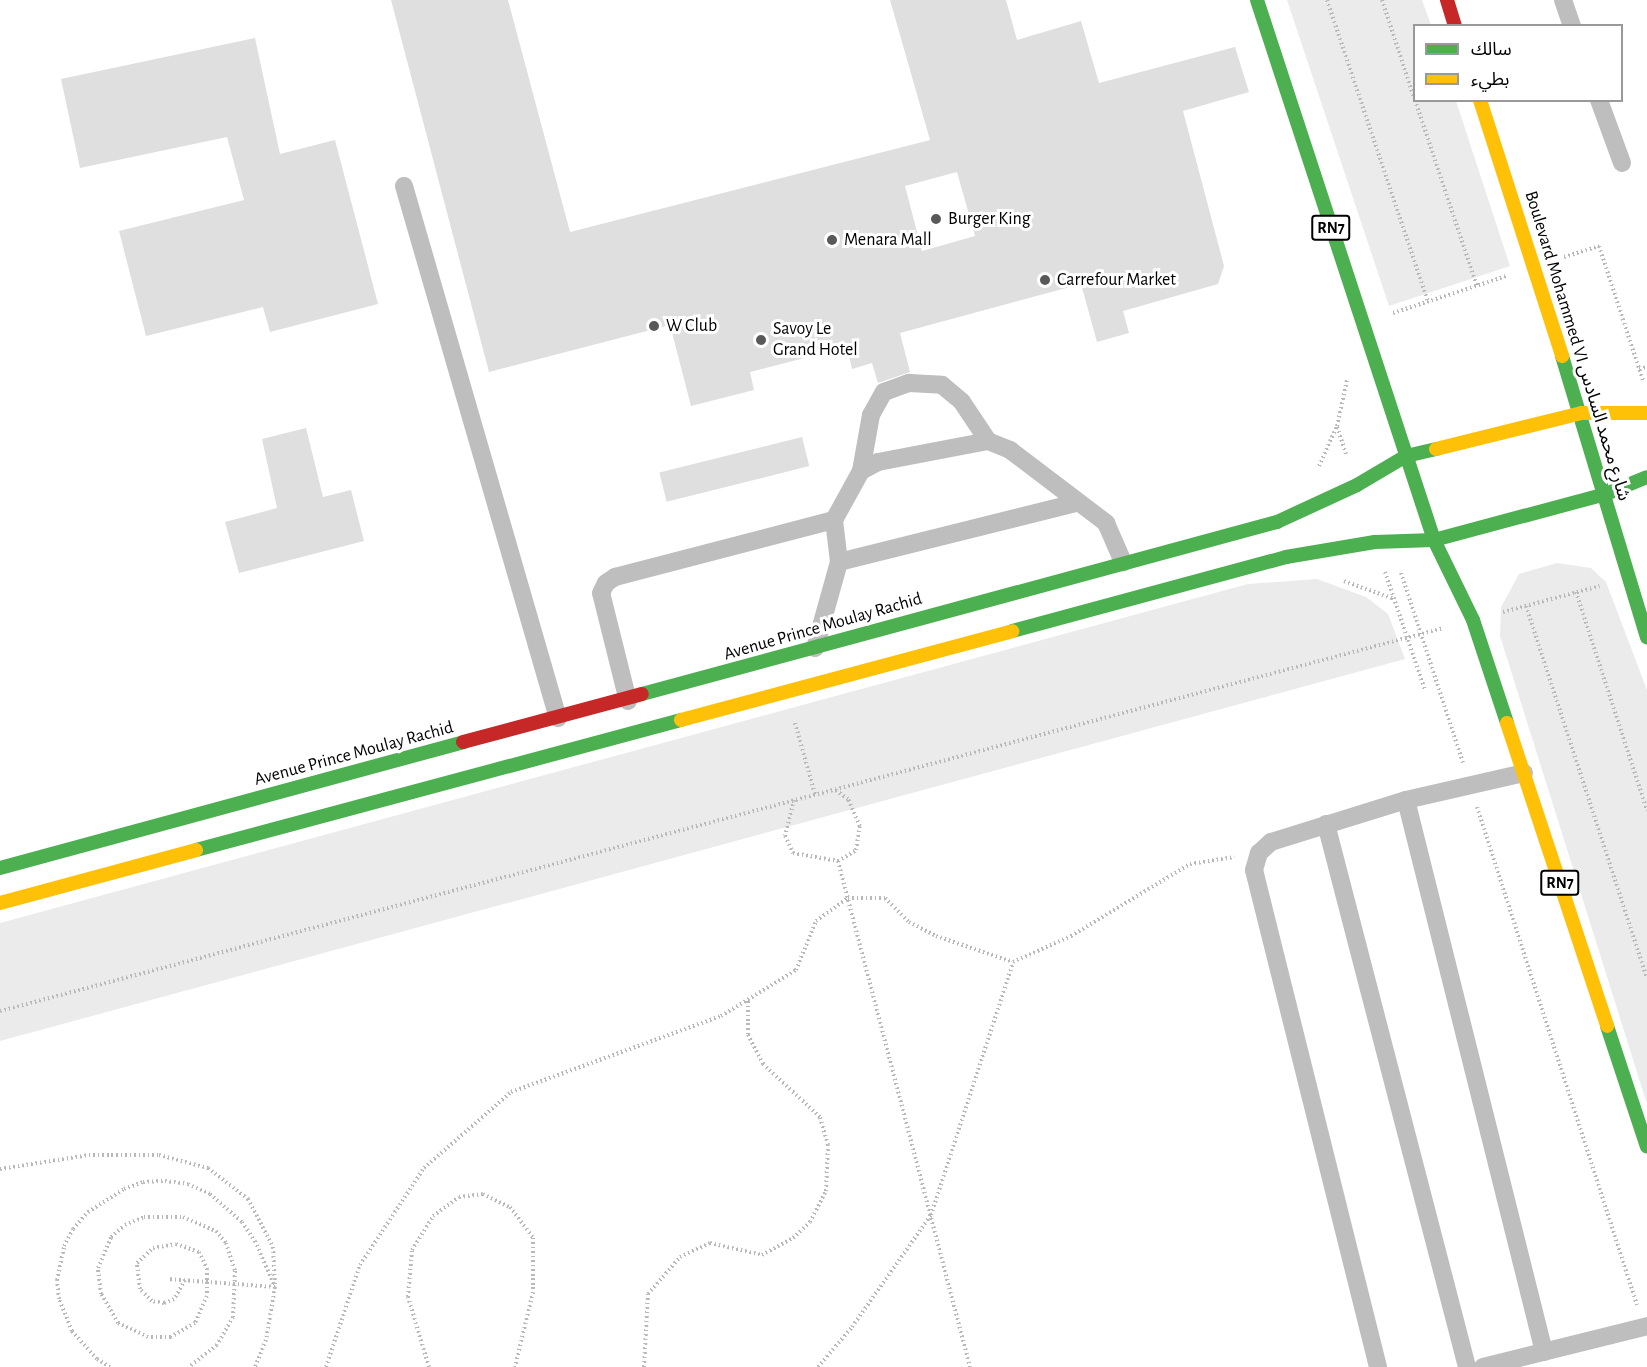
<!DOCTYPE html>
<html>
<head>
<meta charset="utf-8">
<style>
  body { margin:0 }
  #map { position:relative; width:1647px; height:1367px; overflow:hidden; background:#fff; font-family:"Alegreya Sans","Noto Sans Arabic",sans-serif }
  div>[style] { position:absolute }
  .green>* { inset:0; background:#ebebeb }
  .building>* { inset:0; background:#dfdfdf; transform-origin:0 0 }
  .path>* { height:4px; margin-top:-2px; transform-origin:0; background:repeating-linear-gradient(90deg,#b9b9b9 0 1.5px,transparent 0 4.5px) }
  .lane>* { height:18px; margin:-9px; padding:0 9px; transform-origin:9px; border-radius:9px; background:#bebebe }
  .fast>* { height:14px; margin:-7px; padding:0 7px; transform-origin:7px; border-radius:7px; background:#4caf50 }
  .slow>* { height:14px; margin:-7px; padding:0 7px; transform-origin:7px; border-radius:7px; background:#ffc107 }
  .jam>* { height:14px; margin:-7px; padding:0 7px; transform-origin:7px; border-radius:7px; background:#c62828 }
  .dots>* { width:16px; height:16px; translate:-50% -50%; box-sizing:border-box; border:3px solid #fff; border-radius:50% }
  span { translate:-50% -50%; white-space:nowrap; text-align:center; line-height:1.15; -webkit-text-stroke:6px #fff; paint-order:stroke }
  .shield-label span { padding:2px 4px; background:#fff; border:2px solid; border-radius:4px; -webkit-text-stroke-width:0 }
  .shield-label { font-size:16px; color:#000; font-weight:700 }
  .poi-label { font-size:18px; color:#000 }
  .left { translate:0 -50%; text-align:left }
  .street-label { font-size:18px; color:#000 }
  .legend { position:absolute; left:1413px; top:24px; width:210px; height:78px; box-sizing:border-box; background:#fff; border:2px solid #999; margin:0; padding:8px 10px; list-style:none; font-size:18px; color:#000 }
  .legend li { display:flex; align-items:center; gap:12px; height:30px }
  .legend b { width:30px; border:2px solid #999 }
</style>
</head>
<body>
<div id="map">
  <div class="green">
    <div style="clip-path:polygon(1287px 0,1422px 0,1431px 25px,1414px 26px,1414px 100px,1456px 101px,1510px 266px,1389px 306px)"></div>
    <div style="clip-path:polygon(1557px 563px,1591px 568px,1606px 582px,1647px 690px,1647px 1104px,1500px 636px,1501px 607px,1519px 574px)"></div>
    <div style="clip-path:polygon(1317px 579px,1366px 597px,1388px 614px,1405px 659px,0 1041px,0 923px,1248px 584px)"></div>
  </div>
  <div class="building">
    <div style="clip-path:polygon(evenodd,391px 0,508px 0,570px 232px,930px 140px,890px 0,1006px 0,1017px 40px,1081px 21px,1099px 83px,1235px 47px,1249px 92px,1183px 111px,1224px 266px,1218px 284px,1123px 311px,1129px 333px,1097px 342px,1081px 284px,900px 333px,910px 372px,878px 383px,872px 363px,852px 369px,847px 347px,750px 372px,754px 390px,691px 406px,670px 325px,489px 372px,391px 0,957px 172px,975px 236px,922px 251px,905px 186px,957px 172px)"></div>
    <div style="clip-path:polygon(255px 38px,280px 154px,335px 140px,378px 304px,270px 332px,263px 307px,146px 336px,119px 231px,244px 200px,227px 137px,80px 168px,61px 79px)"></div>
    <div style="clip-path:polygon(306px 428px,323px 497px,351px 490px,364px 541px,239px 573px,225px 522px,277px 508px,262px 439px)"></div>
    <div style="left:802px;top:437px;width:30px;height:147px;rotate:76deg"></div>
  </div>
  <div class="path">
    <div style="left:1327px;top:0;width:317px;rotate:71.5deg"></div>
    <div style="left:1382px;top:0;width:103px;rotate:71.9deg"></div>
    <div style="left:1415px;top:100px;width:196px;rotate:71.6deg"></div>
    <div style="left:1564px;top:257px;width:37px;rotate:-17deg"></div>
    <div style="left:1599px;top:246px;width:142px;rotate:71.9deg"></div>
    <div style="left:1393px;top:313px;width:119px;rotate:-18.1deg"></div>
    <div style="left:1639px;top:369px;width:8px;rotate:-14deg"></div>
    <div style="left:1346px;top:454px;width:29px;rotate:-108deg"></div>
    <div style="left:1337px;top:426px;width:47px;rotate:-77.7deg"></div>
    <div style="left:1319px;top:466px;width:44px;rotate:-65.8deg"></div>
    <div style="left:1385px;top:572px;width:125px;rotate:71.3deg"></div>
    <div style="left:1401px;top:573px;width:200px;rotate:71.9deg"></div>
    <div style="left:1344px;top:581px;width:53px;rotate:19.8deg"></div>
    <div style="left:1576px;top:592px;width:230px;rotate:72deg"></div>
    <div style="left:1526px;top:606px;width:391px;rotate:72deg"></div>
    <div style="left:1503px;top:612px;width:100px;rotate:-15deg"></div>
    <div style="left:795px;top:723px;width:74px;rotate:74.3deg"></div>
    <div style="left:794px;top:800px;width:37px;rotate:104deg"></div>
    <div style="left:785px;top:836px;width:19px;rotate:65deg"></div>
    <div style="left:793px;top:853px;width:46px;rotate:10.1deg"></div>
    <div style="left:838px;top:861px;width:21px;rotate:-31deg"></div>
    <div style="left:856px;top:850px;width:24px;rotate:-81deg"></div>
    <div style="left:860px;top:826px;width:30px;rotate:-114deg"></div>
    <div style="left:848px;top:799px;width:16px;rotate:-145deg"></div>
    <div style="left:1477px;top:807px;width:523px;rotate:72.19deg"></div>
    <div style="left:838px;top:861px;width:523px;rotate:75.38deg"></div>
    <div style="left:0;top:1011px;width:1493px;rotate:-14.86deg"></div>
    <div style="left:0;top:1169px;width:90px;rotate:-8.9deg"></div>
    <div style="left:89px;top:1155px;width:70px"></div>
    <div style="left:159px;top:1155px;width:51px;rotate:14.9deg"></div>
    <div style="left:208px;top:1168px;width:51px;rotate:37.8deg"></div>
    <div style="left:248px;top:1199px;width:54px;rotate:62.5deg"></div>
    <div style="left:273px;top:1247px;width:40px;rotate:87.1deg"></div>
    <div style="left:275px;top:1287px;width:54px;rotate:99.6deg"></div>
    <div style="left:266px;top:1340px;width:29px;rotate:112deg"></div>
    <div style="left:185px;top:1280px;width:22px;rotate:120deg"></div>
    <div style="left:174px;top:1299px;width:11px;rotate:158deg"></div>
    <div style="left:164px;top:1303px;width:12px;rotate:-171deg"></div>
    <div style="left:152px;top:1301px;width:17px;rotate:-135deg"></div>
    <div style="left:140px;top:1289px;width:26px;rotate:-97deg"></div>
    <div style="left:137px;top:1263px;width:22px;rotate:-43deg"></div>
    <div style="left:153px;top:1248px;width:23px;rotate:-10deg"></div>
    <div style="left:176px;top:1244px;width:24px;rotate:19deg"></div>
    <div style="left:199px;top:1252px;width:19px;rotate:65deg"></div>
    <div style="left:207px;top:1269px;width:27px;rotate:90deg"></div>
    <div style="left:207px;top:1296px;width:30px;rotate:114deg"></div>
    <div style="left:195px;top:1323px;width:28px;rotate:150deg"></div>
    <div style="left:171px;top:1337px;width:23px;rotate:180deg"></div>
    <div style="left:148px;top:1337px;width:33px;rotate:-155deg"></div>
    <div style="left:118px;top:1323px;width:34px;rotate:-120deg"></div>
    <div style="left:101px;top:1294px;width:26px;rotate:-97deg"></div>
    <div style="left:98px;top:1268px;width:34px;rotate:-67deg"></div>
    <div style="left:111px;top:1237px;width:18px;rotate:-41deg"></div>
    <div style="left:125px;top:1225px;width:21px;rotate:-23deg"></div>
    <div style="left:144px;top:1217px;width:39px"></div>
    <div style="left:183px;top:1217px;width:36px;rotate:23deg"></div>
    <div style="left:216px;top:1231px;width:16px;rotate:50deg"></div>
    <div style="left:226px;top:1243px;width:29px;rotate:72deg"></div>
    <div style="left:235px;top:1271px;width:46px;rotate:92.5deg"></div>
    <div style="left:233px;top:1317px;width:32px;rotate:120deg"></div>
    <div style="left:217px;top:1345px;width:36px;rotate:142deg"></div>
    <div style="left:110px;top:1367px;width:15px;rotate:-148deg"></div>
    <div style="left:97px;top:1359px;width:38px;rotate:-132deg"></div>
    <div style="left:72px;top:1331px;width:35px;rotate:-112deg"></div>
    <div style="left:59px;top:1299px;width:19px;rotate:-96deg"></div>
    <div style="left:57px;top:1280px;width:35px;rotate:-78deg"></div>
    <div style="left:64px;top:1246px;width:19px;rotate:-62deg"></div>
    <div style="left:73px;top:1229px;width:23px;rotate:-49deg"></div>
    <div style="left:88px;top:1212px;width:43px;rotate:-32.6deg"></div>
    <div style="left:124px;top:1189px;width:20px;rotate:-20deg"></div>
    <div style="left:143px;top:1182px;width:22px;rotate:-3deg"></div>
    <div style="left:165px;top:1181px;width:23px;rotate:7deg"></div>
    <div style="left:188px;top:1184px;width:24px;rotate:24deg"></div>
    <div style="left:210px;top:1194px;width:43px;rotate:41.2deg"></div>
    <div style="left:242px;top:1222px;width:23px;rotate:56deg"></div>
    <div style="left:255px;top:1241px;width:50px;rotate:66.5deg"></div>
    <div style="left:275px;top:1287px;width:108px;rotate:-175.8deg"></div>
    <div style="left:326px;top:1367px;width:108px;rotate:-71.6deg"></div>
    <div style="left:360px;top:1265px;width:116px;rotate:-56.6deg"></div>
    <div style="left:424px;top:1168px;width:116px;rotate:-41.1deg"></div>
    <div style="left:511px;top:1092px;width:223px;rotate:-19.9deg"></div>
    <div style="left:721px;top:1016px;width:88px;rotate:-31.5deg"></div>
    <div style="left:796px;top:970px;width:53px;rotate:-67.8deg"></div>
    <div style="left:816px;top:921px;width:39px;rotate:-36deg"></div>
    <div style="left:848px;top:898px;width:37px"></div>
    <div style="left:885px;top:898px;width:34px;rotate:45deg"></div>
    <div style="left:909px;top:922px;width:30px;rotate:27deg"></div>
    <div style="left:936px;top:936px;width:81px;rotate:18.7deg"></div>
    <div style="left:1013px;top:962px;width:64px;rotate:-24.1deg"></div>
    <div style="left:1071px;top:936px;width:139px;rotate:-31.2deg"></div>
    <div style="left:1190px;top:864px;width:45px;rotate:-9deg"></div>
    <div style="left:429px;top:1367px;width:73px;rotate:-106.7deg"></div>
    <div style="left:408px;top:1297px;width:47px;rotate:-85.1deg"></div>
    <div style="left:412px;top:1250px;width:40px;rotate:-58deg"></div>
    <div style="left:433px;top:1216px;width:32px;rotate:-36deg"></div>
    <div style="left:459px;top:1197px;width:24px;rotate:-7deg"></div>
    <div style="left:483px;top:1194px;width:30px;rotate:26deg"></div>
    <div style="left:510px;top:1207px;width:39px;rotate:53deg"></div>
    <div style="left:533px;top:1238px;width:54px;rotate:90deg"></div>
    <div style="left:533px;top:1292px;width:77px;rotate:103.5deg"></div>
    <div style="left:644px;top:1367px;width:73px;rotate:-86.9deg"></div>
    <div style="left:648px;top:1294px;width:49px;rotate:-49.1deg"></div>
    <div style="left:680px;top:1257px;width:33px;rotate:-25deg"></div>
    <div style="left:710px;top:1243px;width:53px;rotate:13deg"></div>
    <div style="left:762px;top:1255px;width:35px;rotate:-29deg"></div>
    <div style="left:793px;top:1238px;width:23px;rotate:-43deg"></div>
    <div style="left:810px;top:1222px;width:35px;rotate:-63deg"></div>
    <div style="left:826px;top:1191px;width:46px;rotate:-87.5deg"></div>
    <div style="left:828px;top:1145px;width:29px;rotate:-106deg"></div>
    <div style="left:820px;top:1117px;width:78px;rotate:-137.1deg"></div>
    <div style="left:763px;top:1064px;width:34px;rotate:-117deg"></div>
    <div style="left:748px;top:1034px;width:34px;rotate:-90deg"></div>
    <div style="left:818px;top:1367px;width:52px;rotate:-49.6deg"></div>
    <div style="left:852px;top:1327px;width:137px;rotate:-54.8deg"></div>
    <div style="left:931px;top:1215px;width:266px;rotate:-72deg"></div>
  </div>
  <div class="lane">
    <div style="left:1563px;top:0;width:28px;rotate:71deg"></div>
    <div style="left:1599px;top:100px;width:67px;rotate:69.9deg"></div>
    <div style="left:404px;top:186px;width:554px;rotate:73.86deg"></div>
    <div style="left:861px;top:471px;width:57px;rotate:-79.9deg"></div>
    <div style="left:871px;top:415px;width:26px;rotate:-61deg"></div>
    <div style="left:884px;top:392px;width:27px;rotate:-20deg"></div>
    <div style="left:909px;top:383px;width:33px;rotate:3deg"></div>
    <div style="left:942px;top:385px;width:26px;rotate:40deg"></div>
    <div style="left:962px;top:402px;width:47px;rotate:56.3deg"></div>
    <div style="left:839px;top:562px;width:244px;rotate:-14deg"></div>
    <div style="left:815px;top:648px;width:89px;rotate:-74.4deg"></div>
    <div style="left:839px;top:562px;width:42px;rotate:-96.8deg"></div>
    <div style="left:834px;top:520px;width:56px;rotate:-61.1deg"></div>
    <div style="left:861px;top:471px;width:19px;rotate:-28deg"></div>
    <div style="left:878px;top:462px;width:112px;rotate:-10.8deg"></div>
    <div style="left:988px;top:441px;width:24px;rotate:22deg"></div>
    <div style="left:1010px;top:450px;width:121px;rotate:37.2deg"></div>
    <div style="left:1106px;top:523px;width:43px;rotate:66.4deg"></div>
    <div style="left:628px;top:701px;width:111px;rotate:-104deg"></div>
    <div style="left:601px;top:593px;width:11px;rotate:-63deg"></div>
    <div style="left:606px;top:583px;width:11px;rotate:-34deg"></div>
    <div style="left:615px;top:577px;width:226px;rotate:-14.6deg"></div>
    <div style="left:1406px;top:800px;width:569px;rotate:75.96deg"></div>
    <div style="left:1326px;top:824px;width:561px;rotate:75.44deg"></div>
    <div style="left:1378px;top:1367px;width:512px;rotate:-104.01deg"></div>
    <div style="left:1254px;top:870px;width:18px;rotate:-74deg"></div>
    <div style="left:1259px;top:853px;width:16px;rotate:-43deg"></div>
    <div style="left:1271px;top:842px;width:141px;rotate:-17.3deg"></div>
    <div style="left:1406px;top:800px;width:121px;rotate:-12.9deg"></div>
    <div style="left:1483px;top:1367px;width:169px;rotate:-14deg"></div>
  </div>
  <div class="fast">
    <div style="left:1257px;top:0;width:568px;rotate:71.85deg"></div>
    <div style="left:1434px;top:540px;width:89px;rotate:64deg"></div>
    <div style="left:1473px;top:620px;width:108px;rotate:71.7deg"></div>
    <div style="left:1562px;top:356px;width:294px;rotate:73.2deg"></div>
    <div style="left:1012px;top:631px;width:284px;rotate:-15.1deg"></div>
    <div style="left:1286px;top:557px;width:90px;rotate:-9.6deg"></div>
    <div style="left:1375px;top:542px;width:59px;rotate:-1.9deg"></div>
    <div style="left:1434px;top:540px;width:178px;rotate:-15deg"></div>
    <div style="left:1606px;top:494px;width:44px;rotate:-22.5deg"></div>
    <div style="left:642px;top:694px;width:658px;rotate:-15.16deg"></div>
    <div style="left:1277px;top:522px;width:88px;rotate:-24.8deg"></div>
    <div style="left:1357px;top:485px;width:57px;rotate:-30.6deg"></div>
    <div style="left:1406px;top:456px;width:31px;rotate:-13deg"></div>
    <div style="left:196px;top:850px;width:502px;rotate:-15deg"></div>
    <div style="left:0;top:868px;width:480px;rotate:-15.2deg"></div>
    <div style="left:1607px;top:1026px;width:127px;rotate:71.7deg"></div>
  </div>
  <div class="slow">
    <div style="left:1480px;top:100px;width:269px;rotate:72.2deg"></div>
    <div style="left:1436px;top:449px;width:149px;rotate:-13.9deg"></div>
    <div style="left:1581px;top:413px;width:66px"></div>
    <div style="left:681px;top:720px;width:343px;rotate:-15deg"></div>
    <div style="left:1507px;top:723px;width:319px;rotate:71.7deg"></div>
    <div style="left:0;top:903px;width:203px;rotate:-15.1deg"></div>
  </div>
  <div class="jam">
    <div style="left:1447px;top:0;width:27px;rotate:73deg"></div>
    <div style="left:463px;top:742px;width:185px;rotate:-15deg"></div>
  </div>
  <div class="dots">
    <div style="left:936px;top:219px;background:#595959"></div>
    <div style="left:832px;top:240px;background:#595959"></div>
    <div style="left:1045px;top:280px;background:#595959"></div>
    <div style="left:654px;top:326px;background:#595959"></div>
    <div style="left:761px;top:340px;background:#595959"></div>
  </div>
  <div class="shield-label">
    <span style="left:1331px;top:228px">RN7</span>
    <span style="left:1560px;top:883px">RN7</span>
  </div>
  <div class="poi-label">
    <span class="left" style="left:948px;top:219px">Burger King</span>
    <span class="left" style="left:844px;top:240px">Menara Mall</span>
    <span class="left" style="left:1057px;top:280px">Carrefour Market</span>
    <span class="left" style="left:666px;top:326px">W Club</span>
    <span class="left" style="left:773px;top:340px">Savoy Le<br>Grand Hotel</span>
  </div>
  <div class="street-label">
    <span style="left:1577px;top:346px;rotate:73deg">Boulevard Mohammed VI شارع محمد السادس</span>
    <span style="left:823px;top:627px;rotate:-16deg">Avenue Prince Moulay Rachid</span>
    <span style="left:354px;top:754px;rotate:-15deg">Avenue Prince Moulay Rachid</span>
  </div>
  <ul class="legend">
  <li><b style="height:8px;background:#4caf50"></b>سالك</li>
  <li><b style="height:8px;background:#ffc107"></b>بطيء</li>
  </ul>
</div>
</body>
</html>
